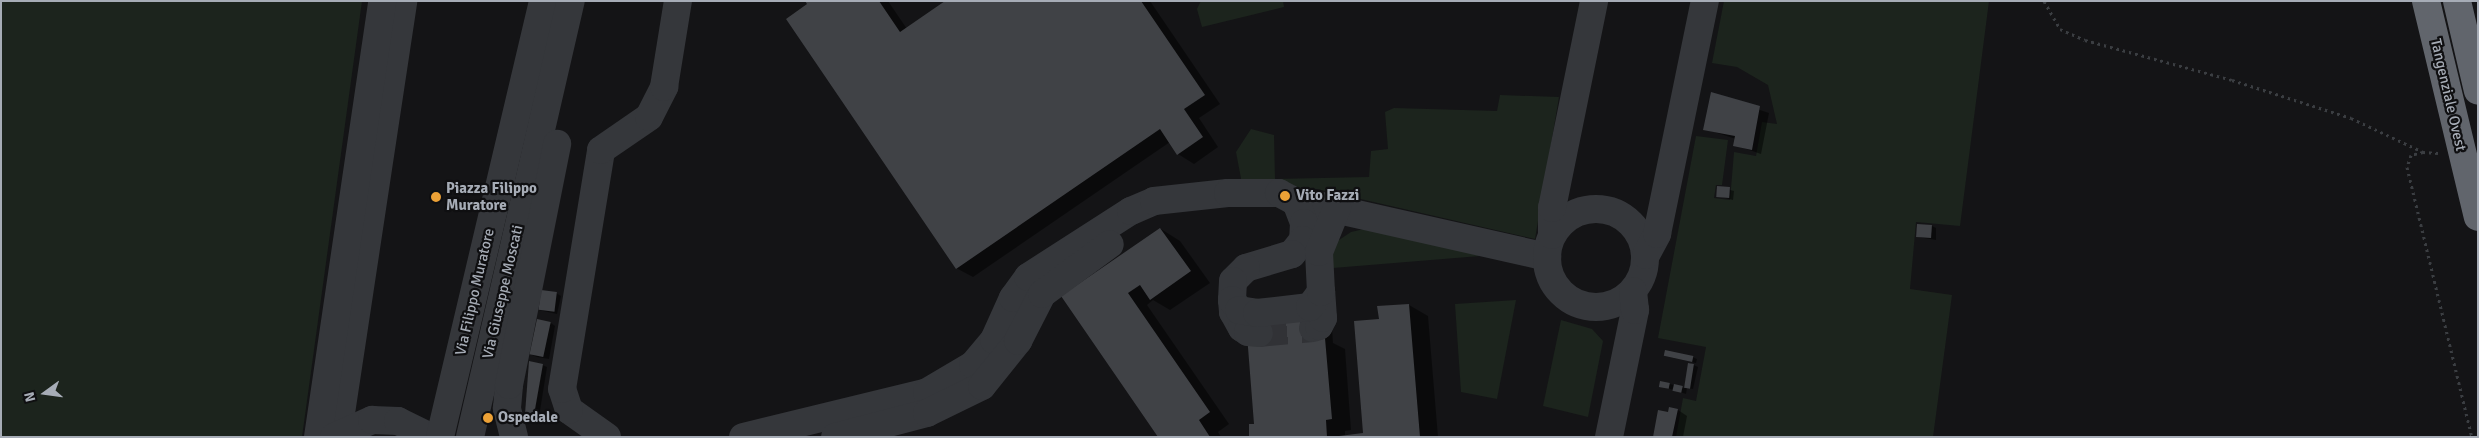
<!DOCTYPE html>
<html>
<head>
<meta charset="utf-8">
<style>
  body { margin:0 }
  #map { position:relative; width:2479px; height:438px; overflow:hidden; background:#141416; font-family:Signika,sans-serif }
  div>[style] { position:absolute }
  .green>* { inset:0; background:#1c241d }
  .shadow>* { inset:0; background:#0007 }
  .building>* { inset:0; background:#404246; transform-origin:0 0 }
  .minor-tunnel>* { height:28px; margin-top:-14px; transform-origin:0; background:repeating-linear-gradient(90deg,#313236 0 28px,transparent 0 42px) }
  .path>* { height:3px; margin-top:-1.5px; transform-origin:0; background:repeating-linear-gradient(90deg,#3b3e42 0 2.5px,transparent 0 6.5px) }
  .minor>* { height:28px; margin:-14px; padding:0 14px; transform-origin:14px; border-radius:14px; background:#35373b }
  .minor>.ring { margin:-14px; padding:0; box-sizing:content-box; background:none; border:28px solid #35373b; border-radius:50% }
  .highway>* { height:28px; margin:-14px; padding:0 14px; transform-origin:14px; border-radius:14px; background:#61656c }
  .dots>* { width:14px; height:14px; translate:-50% -50%; box-sizing:border-box; border:2px solid #0f0f11; border-radius:50% }
  span { translate:-50% -50%; white-space:nowrap; text-align:center; line-height:1.15; -webkit-text-stroke:4.5px #0f0f11; paint-order:stroke }
  .street-label { font-size:15px; color:#a6acb6 }
  .poi-label { font-size:15px; color:#a6acb6; font-weight:700 }
  .left { translate:0 -50%; text-align:left }
  .frame { position:absolute; inset:0; border:2px solid #a6acb6; pointer-events:none }
  .north { position:absolute; left:20px; top:368px; width:50px; height:50px; -webkit-text-stroke:4px #0f0f11; paint-order:stroke; rotate:256deg; font-size:14px; font-weight:700; line-height:20px; text-align:center; color:#a6acb6 }
  .north::after { content:''; display:block; margin:auto; width:18px; height:22px; background:#a6acb6; clip-path:polygon(50% 0,100% 100%,50% 72%,0 100%) }
</style>
</head>
<body>
<div id="map">
  <div class="green">
    <div style="clip-path:polygon(1px 1px,362px 1px,302px 437px,1px 437px)"></div>
    <div style="clip-path:polygon(1201px 1px,1283px 1px,1284px 7px,1202px 27px,1197px 9px)"></div>
    <div style="clip-path:polygon(1724px 1px,1989px 1px,1960px 226px,1916px 222px,1910px 289px,1952px 295px,1933px 437px,1676px 437px,1683px 398px,1696px 401px,1706px 347px,1658px 338px,1696px 136px,1728px 140px,1722px 185px,1716px 185px,1714px 198px,1730px 200px,1734px 152px,1756px 156px,1762px 122px,1777px 124px,1768px 85px,1737px 67px,1712px 63px)"></div>
    <div style="clip-path:polygon(1500px 95px,1559px 97px,1535px 239px,1317px 189px,1243px 189px,1236px 152px,1251px 129px,1274px 135px,1275px 179px,1369px 177px,1371px 151px,1388px 149px,1385px 112px,1394px 108px,1497px 111px)"></div>
    <div style="clip-path:polygon(1364px 229px,1479px 253px,1480px 256px,1333px 268px,1330px 261px,1336px 242px,1351px 232px)"></div>
    <div style="clip-path:polygon(1516px 300px,1497px 399px,1461px 392px,1455px 304px)"></div>
    <div style="clip-path:polygon(1561px 320px,1592px 329px,1603px 341px,1588px 417px,1543px 406px)"></div>
  </div>
  <div class="shadow">
    <div style="clip-path:polygon(807px 1px,888px 1px,907px 29px,947px 1px,1150px 1px,1220px 104px,1199px 118px,1218px 147px,1194px 164px,1178px 154px,1170px 142px,973px 277px,956px 268px)"></div>
    <div style="clip-path:polygon(1712px 94px,1769px 113px,1761px 154px,1735px 145px,1736px 139px,1705px 129px)"></div>
    <div style="clip-path:polygon(1718px 187px,1734px 191px,1733px 200px,1718px 196px)"></div>
    <div style="clip-path:polygon(1932px 226px,1936px 228px,1936px 240px,1918px 237px)"></div>
    <div style="clip-path:polygon(1161px 229px,1180px 241px,1210px 283px,1170px 310px,1153px 300px,1147px 305px,1229px 424px,1218px 432px,1221px 437px,1160px 437px,1063px 296px)"></div>
    <div style="clip-path:polygon(556px 293px,561px 296px,557px 314px,539px 310px)"></div>
    <div style="clip-path:polygon(1409px 305px,1428px 316px,1438px 437px,1251px 437px,1255px 425px,1332px 328px,1333px 343px,1345px 349px,1351px 430px,1345px 431px,1345px 435px,1365px 434px,1380px 320px)"></div>
    <div style="clip-path:polygon(551px 323px,555px 326px,549px 359px,537px 357px,532px 355px)"></div>
    <div style="clip-path:polygon(1665px 356px,1692px 357px,1697px 359px,1696px 363px)"></div>
    <div style="clip-path:polygon(1689px 363px,1698px 367px,1693px 389px,1687px 388px,1686px 394px,1661px 386px,1670px 384px,1684px 388px)"></div>
    <div style="clip-path:polygon(542px 365px,547px 367px,539px 417px,527px 413px)"></div>
    <div style="clip-path:polygon(1678px 410px,1687px 416px,1683px 437px,1654px 437px,1669px 414px)"></div>
  </div>
  <div class="building">
    <div style="clip-path:polygon(805px 1px,879px 1px,900px 32px,945px 1px,1141px 1px,1205px 95px,1184px 109px,1203px 137px,1177px 155px,1160px 129px,956px 269px,786px 19px,807px 4px)"></div>
    <div style="clip-path:polygon(1711px 92px,1760px 106px,1752px 150px,1733px 146px,1735px 136px,1703px 130px)"></div>
    <div style="left:1717px;top:186px;width:13px;height:11px;rotate:4deg"></div>
    <div style="left:1917px;top:224px;width:15px;height:13px;rotate:4deg"></div>
    <div style="clip-path:polygon(1160px 228px,1191px 271px,1150px 300px,1140px 285px,1128px 293px,1210px 412px,1199px 420px,1210px 437px,1158px 437px,1061px 296px)"></div>
    <div style="left:541px;top:290px;width:16px;height:20px;rotate:7deg"></div>
    <div style="clip-path:polygon(1409px 304px,1420px 437px,1331px 437px,1363px 433px,1354px 321px,1379px 319px,1377px 306px)"></div>
    <div style="clip-path:polygon(1323px 315px,1332px 419px,1326px 420px,1327px 437px,1249px 437px,1249px 424px,1254px 424px,1246px 322px)"></div>
    <div style="left:537px;top:319px;width:14px;height:36px;rotate:12deg"></div>
    <div style="left:1665px;top:350px;width:29px;height:6px;rotate:12deg"></div>
    <div style="clip-path:polygon(529px 361px,543px 364px,534px 415px,525px 414px)"></div>
    <div style="left:1688px;top:363px;width:6px;height:25px;rotate:9deg"></div>
    <div style="left:1660px;top:381px;width:10px;height:6px;rotate:11deg"></div>
    <div style="left:1674px;top:384px;width:9px;height:7px;rotate:13deg"></div>
    <div style="clip-path:polygon(1669px 407px,1678px 409px,1672px 437px,1653px 437px,1658px 410px,1668px 412px)"></div>
  </div>
  <div class="minor-tunnel">
    <div style="left:1259px;top:333px;width:54px;rotate:-5.3deg"></div>
  </div>
  <div class="path">
    <div style="left:2044px;top:1px;width:32px;rotate:60deg"></div>
    <div style="left:2060px;top:29px;width:27px;rotate:24deg"></div>
    <div style="left:2085px;top:40px;width:152px;rotate:15.2deg"></div>
    <div style="left:2232px;top:80px;width:125px;rotate:17.7deg"></div>
    <div style="left:2351px;top:118px;width:80px;rotate:25.3deg"></div>
    <div style="left:2438px;top:153px;width:15px;rotate:-176deg"></div>
    <div style="left:2423px;top:152px;width:12px;rotate:166deg"></div>
    <div style="left:2411px;top:155px;width:13px;rotate:108deg"></div>
    <div style="left:2407px;top:167px;width:278px;rotate:76.5deg"></div>
  </div>
  <div class="minor">
    <div style="left:1321px;top:206px;width:232px;rotate:12.7deg"></div>
    <div class="ring" style="left:1547px;top:209px;width:70px;height:70px"></div>
    <div style="left:1552px;top:235px;width:27px;rotate:-90deg"></div>
    <div style="left:1552px;top:208px;width:211px;rotate:-78.5deg"></div>
    <div style="left:1646px;top:255px;width:24px;rotate:-62deg"></div>
    <div style="left:1657px;top:234px;width:238px;rotate:-78.4deg"></div>
    <div style="left:1232px;top:300px;width:12px;rotate:85deg"></div>
    <div style="left:1233px;top:312px;width:18px;rotate:61deg"></div>
    <div style="left:1242px;top:328px;width:7px;rotate:34deg"></div>
    <div style="left:1248px;top:332px;width:11px;rotate:5deg"></div>
    <div style="left:1313px;top:328px;width:6px;rotate:-18deg"></div>
    <div style="left:1319px;top:326px;width:9px;rotate:-63deg"></div>
    <div style="left:1323px;top:318px;width:26px;rotate:-94deg"></div>
    <div style="left:338px;top:433px;width:437px;rotate:-81.4deg"></div>
    <div style="left:318px;top:437px;width:441px;rotate:-81.6deg"></div>
    <div style="left:334px;top:437px;width:42px;rotate:-24.1deg"></div>
    <div style="left:372px;top:420px;width:26px;rotate:2deg"></div>
    <div style="left:398px;top:421px;width:37px;rotate:26deg"></div>
    <div style="left:440px;top:437px;width:448px;rotate:-76.7deg"></div>
    <div style="left:470px;top:437px;width:448px;rotate:-77deg"></div>
    <div style="left:514px;top:437px;width:30px;rotate:-104deg"></div>
    <div style="left:507px;top:408px;width:23px;rotate:-85deg"></div>
    <div style="left:509px;top:385px;width:246px;rotate:-78.7deg"></div>
    <div style="left:607px;top:437px;width:47px;rotate:-144.6deg"></div>
    <div style="left:569px;top:410px;width:22px;rotate:-108deg"></div>
    <div style="left:562px;top:389px;width:242px;rotate:-80.7deg"></div>
    <div style="left:601px;top:150px;width:58px;rotate:-34.5deg"></div>
    <div style="left:649px;top:117px;width:34px;rotate:-63deg"></div>
    <div style="left:664px;top:87px;width:87px;rotate:-80.8deg"></div>
    <div style="left:743px;top:437px;width:189px;rotate:-13.7deg"></div>
    <div style="left:927px;top:392px;width:53px;rotate:-30.4deg"></div>
    <div style="left:973px;top:365px;width:33px;rotate:-50deg"></div>
    <div style="left:994px;top:340px;width:46px;rotate:-65.7deg"></div>
    <div style="left:1013px;top:298px;width:26px;rotate:-54deg"></div>
    <div style="left:1028px;top:277px;width:122px;rotate:-32.7deg"></div>
    <div style="left:1131px;top:211px;width:25px;rotate:-23deg"></div>
    <div style="left:1154px;top:201px;width:74px;rotate:-6.2deg"></div>
    <div style="left:1228px;top:193px;width:51px"></div>
    <div style="left:1279px;top:193px;width:19px;rotate:28deg"></div>
    <div style="left:1296px;top:202px;width:22px;rotate:69deg"></div>
    <div style="left:1304px;top:223px;width:17px;rotate:93deg"></div>
    <div style="left:1303px;top:240px;width:18px;rotate:128deg"></div>
    <div style="left:1292px;top:254px;width:48px;rotate:163.1deg"></div>
    <div style="left:1246px;top:268px;width:18px;rotate:135deg"></div>
    <div style="left:1233px;top:281px;width:19px;rotate:93deg"></div>
    <div style="left:1232px;top:300px;width:12px;rotate:55deg"></div>
    <div style="left:1239px;top:310px;width:18px;rotate:9deg"></div>
    <div style="left:1257px;top:313px;width:53px;rotate:-6.5deg"></div>
    <div style="left:1310px;top:307px;width:19px;rotate:-54deg"></div>
    <div style="left:1321px;top:292px;width:40px;rotate:-92.9deg"></div>
    <div style="left:1319px;top:252px;width:48px;rotate:-67.8deg"></div>
    <div style="left:835px;top:437px;width:95px;rotate:-14.6deg"></div>
    <div style="left:927px;top:413px;width:61px;rotate:-26.1deg"></div>
    <div style="left:982px;top:386px;width:58px;rotate:-51.3deg"></div>
    <div style="left:1018px;top:341px;width:53px;rotate:-62.9deg"></div>
    <div style="left:1042px;top:294px;width:84px;rotate:-36.3deg"></div>
    <div style="left:1609px;top:437px;width:130px;rotate:-78.4deg"></div>
    <div style="left:1635px;top:310px;width:19px;rotate:-96deg"></div>
  </div>
  <div class="highway">
    <div style="left:2426px;top:1px;width:222px;rotate:76.5deg"></div>
    <div style="left:2457px;top:1px;width:92px;rotate:76.9deg"></div>
  </div>
  <div class="dots">
    <div style="left:1285px;top:196px;background:#eca136"></div>
    <div style="left:436px;top:197px;background:#eca136"></div>
    <div style="left:488px;top:418px;background:#eca136"></div>
  </div>
  <div class="street-label">
    <span style="left:2448px;top:95px;rotate:77deg">Tangenziale Ovest</span>
    <span style="left:475px;top:292px;rotate:-77deg">Via Filippo Muratore</span>
    <span style="left:503px;top:292px;rotate:-77deg">Via Giuseppe Moscati</span>
  </div>
  <div class="poi-label">
    <span class="left" style="left:446px;top:197px">Piazza Filippo<br>Muratore</span>
    <span class="left" style="left:1296px;top:196px">Vito Fazzi</span>
    <span class="left" style="left:498px;top:418px">Ospedale</span>
  </div>
  <div class="frame"></div>
  <div class="north">N</div>
</div>
</body>
</html>
